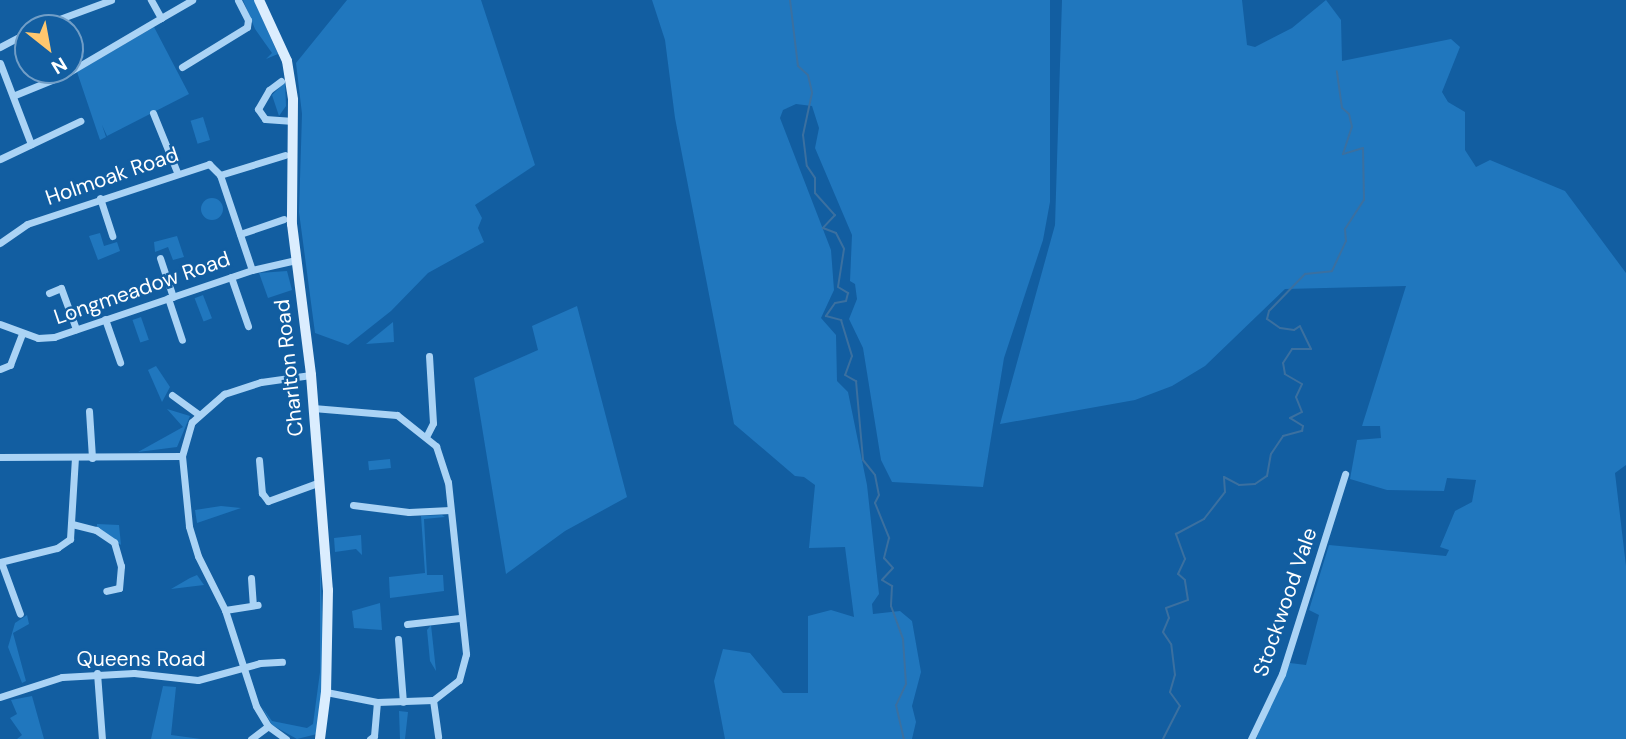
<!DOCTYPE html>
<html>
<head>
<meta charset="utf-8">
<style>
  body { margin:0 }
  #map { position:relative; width:1626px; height:739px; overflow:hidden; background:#125ea1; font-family:"DM Sans",sans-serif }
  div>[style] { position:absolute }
  .green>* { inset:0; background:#2077be; transform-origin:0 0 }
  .round { border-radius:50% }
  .stream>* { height:2px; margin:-1px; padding:0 1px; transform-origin:1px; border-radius:1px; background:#3b70a0 }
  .street>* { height:7px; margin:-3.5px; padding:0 3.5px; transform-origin:3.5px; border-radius:3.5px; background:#aad3f5 }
  .secondary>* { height:10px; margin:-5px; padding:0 5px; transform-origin:5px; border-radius:5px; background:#dbedfe }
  span { translate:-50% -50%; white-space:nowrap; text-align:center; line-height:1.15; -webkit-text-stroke:5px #125ea1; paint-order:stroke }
  .street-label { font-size:21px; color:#fff }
  .north { position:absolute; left:14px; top:14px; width:70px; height:70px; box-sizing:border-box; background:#125ea1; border:2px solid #719ec7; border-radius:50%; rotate:149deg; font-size:19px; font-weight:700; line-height:28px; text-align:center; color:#fff }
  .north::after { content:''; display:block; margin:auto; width:24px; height:32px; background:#ffc76e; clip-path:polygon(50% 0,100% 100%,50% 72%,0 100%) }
</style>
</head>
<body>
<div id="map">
  <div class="green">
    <div style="clip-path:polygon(243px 0,254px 0,278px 54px,266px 59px,272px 53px,255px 29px)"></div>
    <div style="clip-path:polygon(347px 0,481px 0,535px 165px,475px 205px,482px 218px,478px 228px,484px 242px,428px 273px,391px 311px,348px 345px,315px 333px,299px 212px,302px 114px,296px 63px)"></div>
    <div style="clip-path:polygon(652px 0,1050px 0,1050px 202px,1043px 240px,1004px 358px,983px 487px,892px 482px,881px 460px,863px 348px,849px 319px,857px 299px,855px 284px,850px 281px,852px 235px,815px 148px,819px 128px,812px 106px,796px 104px,783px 110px,780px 118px,831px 250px,834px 290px,821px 318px,836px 335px,837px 381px,848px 392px,867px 485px,879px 594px,872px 604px,873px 614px,900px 611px,912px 621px,921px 672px,912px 706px,916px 722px,912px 739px,725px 739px,714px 681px,723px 649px,750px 653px,783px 693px,808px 693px,808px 616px,831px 610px,854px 617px,845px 547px,809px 548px,815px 485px,804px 477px,795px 476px,734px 424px,675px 118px,665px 40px)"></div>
    <div style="clip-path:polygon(1062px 0,1242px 0,1247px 45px,1255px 47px,1292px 28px,1326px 0,1341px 20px,1342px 61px,1451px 39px,1460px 47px,1442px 92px,1448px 102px,1465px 112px,1465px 150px,1476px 167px,1490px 160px,1565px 191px,1626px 273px,1626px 465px,1615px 473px,1626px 566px,1626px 739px,1256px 739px,1290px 663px,1306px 665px,1319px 615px,1309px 610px,1329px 545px,1446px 556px,1449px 550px,1440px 547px,1455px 511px,1472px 502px,1476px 480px,1447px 478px,1444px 491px,1387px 490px,1350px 479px,1357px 440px,1381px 438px,1380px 426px,1362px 426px,1406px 286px,1285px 289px,1205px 366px,1172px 386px,1135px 400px,1000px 424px,1055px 225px)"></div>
    <div style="clip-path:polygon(68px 18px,84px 57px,77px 61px,70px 55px,70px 28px,60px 28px)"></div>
    <div style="clip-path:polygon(154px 27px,189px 94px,107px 136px,102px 125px,106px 137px,100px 140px,77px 72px)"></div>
    <div style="clip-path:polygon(285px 82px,286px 106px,279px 116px,272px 95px)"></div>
    <div style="left:203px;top:117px;width:24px;height:13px;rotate:73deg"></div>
    <div class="round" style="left:201px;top:198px;width:22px;height:22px"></div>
    <div style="clip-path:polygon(100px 233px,104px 246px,117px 242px,120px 251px,98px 260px,89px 236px)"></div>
    <div style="clip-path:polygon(177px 236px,184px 257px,173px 260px,168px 247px,155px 252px,154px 242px)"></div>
    <div style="clip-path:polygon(287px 271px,292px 290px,268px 298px,259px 273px)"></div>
    <div style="left:203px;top:295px;width:25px;height:9px;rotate:69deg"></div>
    <div style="clip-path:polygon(577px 306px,627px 497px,565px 531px,506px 574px,474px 378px,538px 350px,532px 326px)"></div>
    <div style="left:141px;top:317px;width:24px;height:9px;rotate:71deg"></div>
    <div style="clip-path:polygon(393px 322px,394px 342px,366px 344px)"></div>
    <div style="clip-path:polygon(156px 366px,170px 387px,162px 402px,148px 370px)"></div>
    <div style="clip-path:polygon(167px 409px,190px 416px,177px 447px,138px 452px,183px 427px)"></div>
    <div style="left:390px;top:459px;width:9px;height:22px;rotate:84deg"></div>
    <div style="clip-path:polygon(221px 506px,241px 508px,197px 523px,195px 510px)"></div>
    <div style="clip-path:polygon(442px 515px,445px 517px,424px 519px,427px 575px,443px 575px,444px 591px,390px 598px,389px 577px,425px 573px,421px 516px)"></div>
    <div style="clip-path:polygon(97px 524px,119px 525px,121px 545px,97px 527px)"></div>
    <div style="clip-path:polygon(361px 535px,362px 555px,356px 549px,335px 552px,334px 538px)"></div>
    <div style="clip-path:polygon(320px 550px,324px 674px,317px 734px,297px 739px,272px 725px,262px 707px,272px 721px,307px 728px,313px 724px,320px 672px)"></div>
    <div style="clip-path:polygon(197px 575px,204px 585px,171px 589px,190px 578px)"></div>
    <div style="clip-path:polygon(380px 603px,382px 630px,354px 628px,352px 611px)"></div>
    <div style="clip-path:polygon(27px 615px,29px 624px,13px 633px,26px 681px,22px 683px,8px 647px,15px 623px)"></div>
    <div style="clip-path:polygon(431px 625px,436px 671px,430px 661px,427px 630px)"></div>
    <div style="clip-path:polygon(163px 686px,176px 687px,171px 735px,201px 739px,151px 739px)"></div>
    <div style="clip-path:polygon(32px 696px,44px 739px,17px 739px,22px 735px,10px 718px,17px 714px,11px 700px)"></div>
    <div style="clip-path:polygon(399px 711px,408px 712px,405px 739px,400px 739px)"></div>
  </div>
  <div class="stream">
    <div style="left:790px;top:0;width:66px;rotate:83.1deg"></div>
    <div style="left:798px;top:66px;width:13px;rotate:42deg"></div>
    <div style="left:808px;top:75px;width:18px;rotate:77deg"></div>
    <div style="left:812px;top:93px;width:43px;rotate:102.1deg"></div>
    <div style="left:803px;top:135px;width:31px;rotate:83deg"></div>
    <div style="left:807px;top:166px;width:14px;rotate:56deg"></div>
    <div style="left:815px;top:178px;width:15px;rotate:90deg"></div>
    <div style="left:815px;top:193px;width:30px;rotate:48deg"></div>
    <div style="left:835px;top:215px;width:18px;rotate:133deg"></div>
    <div style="left:823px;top:228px;width:14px;rotate:21deg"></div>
    <div style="left:836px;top:233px;width:18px;rotate:63deg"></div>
    <div style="left:844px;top:249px;width:38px;rotate:99deg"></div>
    <div style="left:838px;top:287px;width:12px;rotate:31deg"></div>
    <div style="left:848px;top:293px;width:8px;rotate:104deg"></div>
    <div style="left:846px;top:301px;width:11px;rotate:170deg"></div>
    <div style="left:835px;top:303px;width:16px;rotate:125deg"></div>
    <div style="left:826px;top:316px;width:16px;rotate:15deg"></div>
    <div style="left:841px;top:320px;width:38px;rotate:73deg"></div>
    <div style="left:852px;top:356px;width:20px;rotate:110deg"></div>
    <div style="left:845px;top:375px;width:13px;rotate:29deg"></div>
    <div style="left:856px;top:381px;width:79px;rotate:84.9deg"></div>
    <div style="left:863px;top:460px;width:19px;rotate:51deg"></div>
    <div style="left:875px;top:475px;width:20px;rotate:79deg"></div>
    <div style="left:879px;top:495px;width:9px;rotate:117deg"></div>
    <div style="left:875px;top:503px;width:38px;rotate:68deg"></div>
    <div style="left:889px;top:538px;width:21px;rotate:104deg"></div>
    <div style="left:884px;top:558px;width:13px;rotate:48deg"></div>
    <div style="left:893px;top:568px;width:16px;rotate:133deg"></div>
    <div style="left:882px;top:580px;width:12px;rotate:31deg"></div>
    <div style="left:892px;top:586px;width:20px;rotate:93deg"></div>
    <div style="left:891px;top:606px;width:35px;rotate:70deg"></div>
    <div style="left:903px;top:639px;width:45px;rotate:86.2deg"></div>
    <div style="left:906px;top:684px;width:23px;rotate:115deg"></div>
    <div style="left:896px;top:705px;width:35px;rotate:77deg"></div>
    <div style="left:1163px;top:739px;width:37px;rotate:-63deg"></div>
    <div style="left:1180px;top:706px;width:17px;rotate:-126deg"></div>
    <div style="left:1170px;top:692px;width:18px;rotate:-74deg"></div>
    <div style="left:1175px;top:675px;width:31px;rotate:-97deg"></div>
    <div style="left:1171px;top:644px;width:14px;rotate:-124deg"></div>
    <div style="left:1163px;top:632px;width:15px;rotate:-67deg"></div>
    <div style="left:1169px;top:618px;width:10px;rotate:-107deg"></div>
    <div style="left:1166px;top:608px;width:23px;rotate:-20deg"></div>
    <div style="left:1188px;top:600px;width:20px;rotate:-99deg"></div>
    <div style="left:1185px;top:580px;width:9px;rotate:-139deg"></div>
    <div style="left:1178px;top:574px;width:17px;rotate:-65deg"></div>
    <div style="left:1185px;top:559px;width:27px;rotate:-110deg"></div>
    <div style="left:1176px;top:534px;width:32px;rotate:-28deg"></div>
    <div style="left:1204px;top:519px;width:34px;rotate:-52deg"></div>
    <div style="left:1225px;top:492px;width:15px;rotate:-94deg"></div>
    <div style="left:1224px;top:477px;width:17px;rotate:28deg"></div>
    <div style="left:1239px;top:485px;width:16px;rotate:-4deg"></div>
    <div style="left:1255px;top:484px;width:14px;rotate:-34deg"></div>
    <div style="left:1267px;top:476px;width:22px;rotate:-80deg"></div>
    <div style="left:1271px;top:454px;width:22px;rotate:-56deg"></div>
    <div style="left:1283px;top:436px;width:20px;rotate:-15deg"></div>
    <div style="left:1302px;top:431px;width:5px;rotate:-79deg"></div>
    <div style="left:1303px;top:426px;width:15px;rotate:-148deg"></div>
    <div style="left:1290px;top:418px;width:13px;rotate:-27deg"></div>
    <div style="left:1302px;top:412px;width:16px;rotate:-112deg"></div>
    <div style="left:1296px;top:397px;width:14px;rotate:-65deg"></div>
    <div style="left:1302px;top:384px;width:20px;rotate:-150deg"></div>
    <div style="left:1285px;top:374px;width:11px;rotate:-100deg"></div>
    <div style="left:1283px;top:363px;width:17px;rotate:-57deg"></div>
    <div style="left:1292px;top:349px;width:19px"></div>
    <div style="left:1311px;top:349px;width:25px;rotate:-116deg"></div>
    <div style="left:1300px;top:326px;width:7px;rotate:146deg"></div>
    <div style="left:1294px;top:330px;width:14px;rotate:-172deg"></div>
    <div style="left:1280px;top:328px;width:16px;rotate:-145deg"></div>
    <div style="left:1267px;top:319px;width:8px;rotate:-76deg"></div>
    <div style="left:1269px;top:311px;width:52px;rotate:-45.8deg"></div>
    <div style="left:1305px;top:274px;width:27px;rotate:-6deg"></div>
    <div style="left:1332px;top:271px;width:33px;rotate:-65deg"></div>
    <div style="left:1346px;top:241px;width:12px;rotate:-95deg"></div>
    <div style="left:1345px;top:229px;width:35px;rotate:-57deg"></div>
    <div style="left:1364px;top:200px;width:52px;rotate:-91.1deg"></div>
    <div style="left:1363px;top:148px;width:21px;rotate:163deg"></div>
    <div style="left:1343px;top:154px;width:28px;rotate:-72deg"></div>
    <div style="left:1352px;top:127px;width:13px;rotate:-103deg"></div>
    <div style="left:1349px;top:114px;width:9px;rotate:-139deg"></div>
    <div style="left:1342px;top:108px;width:37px;rotate:-98deg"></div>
  </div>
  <div class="street">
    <div style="left:161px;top:18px;width:36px;rotate:-30deg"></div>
    <div style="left:35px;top:28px;width:81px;rotate:-20.2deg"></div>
    <div style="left:0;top:47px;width:32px;rotate:-28deg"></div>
    <div style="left:0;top:63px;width:87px;rotate:69.1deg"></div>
    <div style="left:182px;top:67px;width:76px;rotate:-31.6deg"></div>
    <div style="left:247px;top:27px;width:7px;rotate:-82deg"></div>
    <div style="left:248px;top:20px;width:22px;rotate:-117deg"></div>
    <div style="left:281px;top:81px;width:15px;rotate:143deg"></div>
    <div style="left:269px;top:90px;width:22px;rotate:120deg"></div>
    <div style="left:258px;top:109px;width:12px;rotate:55deg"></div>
    <div style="left:265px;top:119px;width:28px;rotate:4deg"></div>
    <div style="left:15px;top:95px;width:53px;rotate:-22.2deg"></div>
    <div style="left:64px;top:75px;width:113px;rotate:-30.4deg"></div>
    <div style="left:161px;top:18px;width:21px;rotate:-119deg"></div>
    <div style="left:153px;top:113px;width:64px;rotate:67.9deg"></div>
    <div style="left:0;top:159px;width:89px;rotate:-25.4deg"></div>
    <div style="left:220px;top:175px;width:68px;rotate:-17.1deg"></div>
    <div style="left:100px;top:198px;width:40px;rotate:72deg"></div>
    <div style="left:240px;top:234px;width:46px;rotate:-18.8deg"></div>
    <div style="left:0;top:243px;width:33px;rotate:-35deg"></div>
    <div style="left:27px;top:224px;width:192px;rotate:-18.2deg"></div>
    <div style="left:209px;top:164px;width:16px;rotate:45deg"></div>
    <div style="left:220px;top:175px;width:100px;rotate:71.4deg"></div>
    <div style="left:160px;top:258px;width:41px;rotate:71.6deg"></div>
    <div style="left:231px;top:277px;width:52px;rotate:70.9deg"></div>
    <div style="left:49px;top:293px;width:13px;rotate:-23deg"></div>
    <div style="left:61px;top:288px;width:44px;rotate:69.9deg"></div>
    <div style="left:168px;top:298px;width:44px;rotate:71.6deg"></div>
    <div style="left:105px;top:319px;width:46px;rotate:70.8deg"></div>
    <div style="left:0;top:324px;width:40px;rotate:20.2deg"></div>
    <div style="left:38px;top:338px;width:16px;rotate:-4deg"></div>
    <div style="left:54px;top:337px;width:209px;rotate:-18.7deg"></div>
    <div style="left:252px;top:270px;width:45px;rotate:-12.8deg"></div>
    <div style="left:0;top:369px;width:11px;rotate:-22deg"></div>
    <div style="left:10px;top:365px;width:34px;rotate:-69deg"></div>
    <div style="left:172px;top:395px;width:32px;rotate:36deg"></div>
    <div style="left:313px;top:408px;width:84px;rotate:4.8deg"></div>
    <div style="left:397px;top:415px;width:50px;rotate:38.5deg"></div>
    <div style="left:436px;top:446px;width:38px;rotate:72deg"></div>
    <div style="left:448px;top:482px;width:173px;rotate:84deg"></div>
    <div style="left:466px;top:654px;width:27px;rotate:105deg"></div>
    <div style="left:459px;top:680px;width:33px;rotate:142deg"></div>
    <div style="left:433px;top:700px;width:56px;rotate:178deg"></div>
    <div style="left:377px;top:702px;width:52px;rotate:-168.9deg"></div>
    <div style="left:89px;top:411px;width:47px;rotate:86.3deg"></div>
    <div style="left:427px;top:435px;width:13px;rotate:-63deg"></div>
    <div style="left:433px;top:423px;width:67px;rotate:-93.4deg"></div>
    <div style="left:0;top:457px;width:182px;rotate:-0.3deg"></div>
    <div style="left:259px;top:460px;width:33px;rotate:85deg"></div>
    <div style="left:262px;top:493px;width:10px;rotate:53deg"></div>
    <div style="left:268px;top:501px;width:55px;rotate:-20.1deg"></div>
    <div style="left:353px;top:505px;width:56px;rotate:7.1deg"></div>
    <div style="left:409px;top:512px;width:41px;rotate:-2.8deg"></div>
    <div style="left:72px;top:524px;width:25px;rotate:14deg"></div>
    <div style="left:96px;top:530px;width:22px;rotate:34deg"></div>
    <div style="left:114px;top:542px;width:25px;rotate:74deg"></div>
    <div style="left:121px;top:566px;width:22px;rotate:95deg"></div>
    <div style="left:119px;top:588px;width:13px;rotate:167deg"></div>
    <div style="left:0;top:562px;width:59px;rotate:-13.8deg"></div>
    <div style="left:57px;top:548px;width:16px;rotate:-35deg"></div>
    <div style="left:70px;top:539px;width:81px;rotate:-86.5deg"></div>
    <div style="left:1px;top:562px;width:55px;rotate:69.9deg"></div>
    <div style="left:251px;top:578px;width:27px;rotate:86deg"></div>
    <div style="left:225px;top:610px;width:33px;rotate:-9deg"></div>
    <div style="left:407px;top:624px;width:53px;rotate:-6.5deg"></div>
    <div style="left:398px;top:639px;width:63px;rotate:85.5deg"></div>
    <div style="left:97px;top:673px;width:66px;rotate:85.7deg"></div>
    <div style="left:0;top:697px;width:65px;rotate:-17.9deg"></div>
    <div style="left:62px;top:677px;width:72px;rotate:-3.2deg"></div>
    <div style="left:134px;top:673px;width:64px;rotate:6.2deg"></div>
    <div style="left:198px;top:680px;width:64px;rotate:-15.3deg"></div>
    <div style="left:260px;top:663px;width:22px;rotate:-3deg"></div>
    <div style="left:433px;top:700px;width:37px;rotate:82deg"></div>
    <div style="left:251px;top:739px;width:21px;rotate:-37deg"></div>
    <div style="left:286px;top:739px;width:22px;rotate:-144deg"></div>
    <div style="left:268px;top:726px;width:23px;rotate:-121deg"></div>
    <div style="left:256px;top:706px;width:101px;rotate:-107.9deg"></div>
    <div style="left:225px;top:610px;width:60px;rotate:-116.6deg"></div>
    <div style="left:198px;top:556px;width:31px;rotate:-107deg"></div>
    <div style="left:189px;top:526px;width:70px;rotate:-95.7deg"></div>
    <div style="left:182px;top:456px;width:35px;rotate:-74deg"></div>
    <div style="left:192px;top:422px;width:43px;rotate:-41.2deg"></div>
    <div style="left:224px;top:394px;width:39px;rotate:-18deg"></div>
    <div style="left:261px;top:382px;width:50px;rotate:-8deg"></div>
    <div style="left:370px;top:739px;width:5px;rotate:-37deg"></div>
    <div style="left:374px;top:736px;width:34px;rotate:-85deg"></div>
    <div style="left:1251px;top:739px;width:72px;rotate:-64.5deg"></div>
    <div style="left:1282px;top:674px;width:210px;rotate:-72.5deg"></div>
  </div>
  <div class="secondary">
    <div style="left:259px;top:0;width:67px;rotate:65.3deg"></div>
    <div style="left:287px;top:61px;width:39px;rotate:81deg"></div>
    <div style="left:293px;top:100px;width:124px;rotate:90.5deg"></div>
    <div style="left:292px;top:224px;width:152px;rotate:82.8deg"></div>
    <div style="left:311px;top:375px;width:216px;rotate:85.5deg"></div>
    <div style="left:328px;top:590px;width:102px;rotate:91.1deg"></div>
    <div style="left:326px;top:692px;width:47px;rotate:97.3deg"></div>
  </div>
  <div class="street-label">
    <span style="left:112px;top:176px;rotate:-19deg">Holmoak Road</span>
    <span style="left:142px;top:288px;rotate:-19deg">Longmeadow Road</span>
    <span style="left:289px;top:368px;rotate:-96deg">Charlton Road</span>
    <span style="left:1285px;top:602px;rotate:-71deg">Stockwood Vale</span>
    <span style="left:141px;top:659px">Queens Road</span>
  </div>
  <div class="north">N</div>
</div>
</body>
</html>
